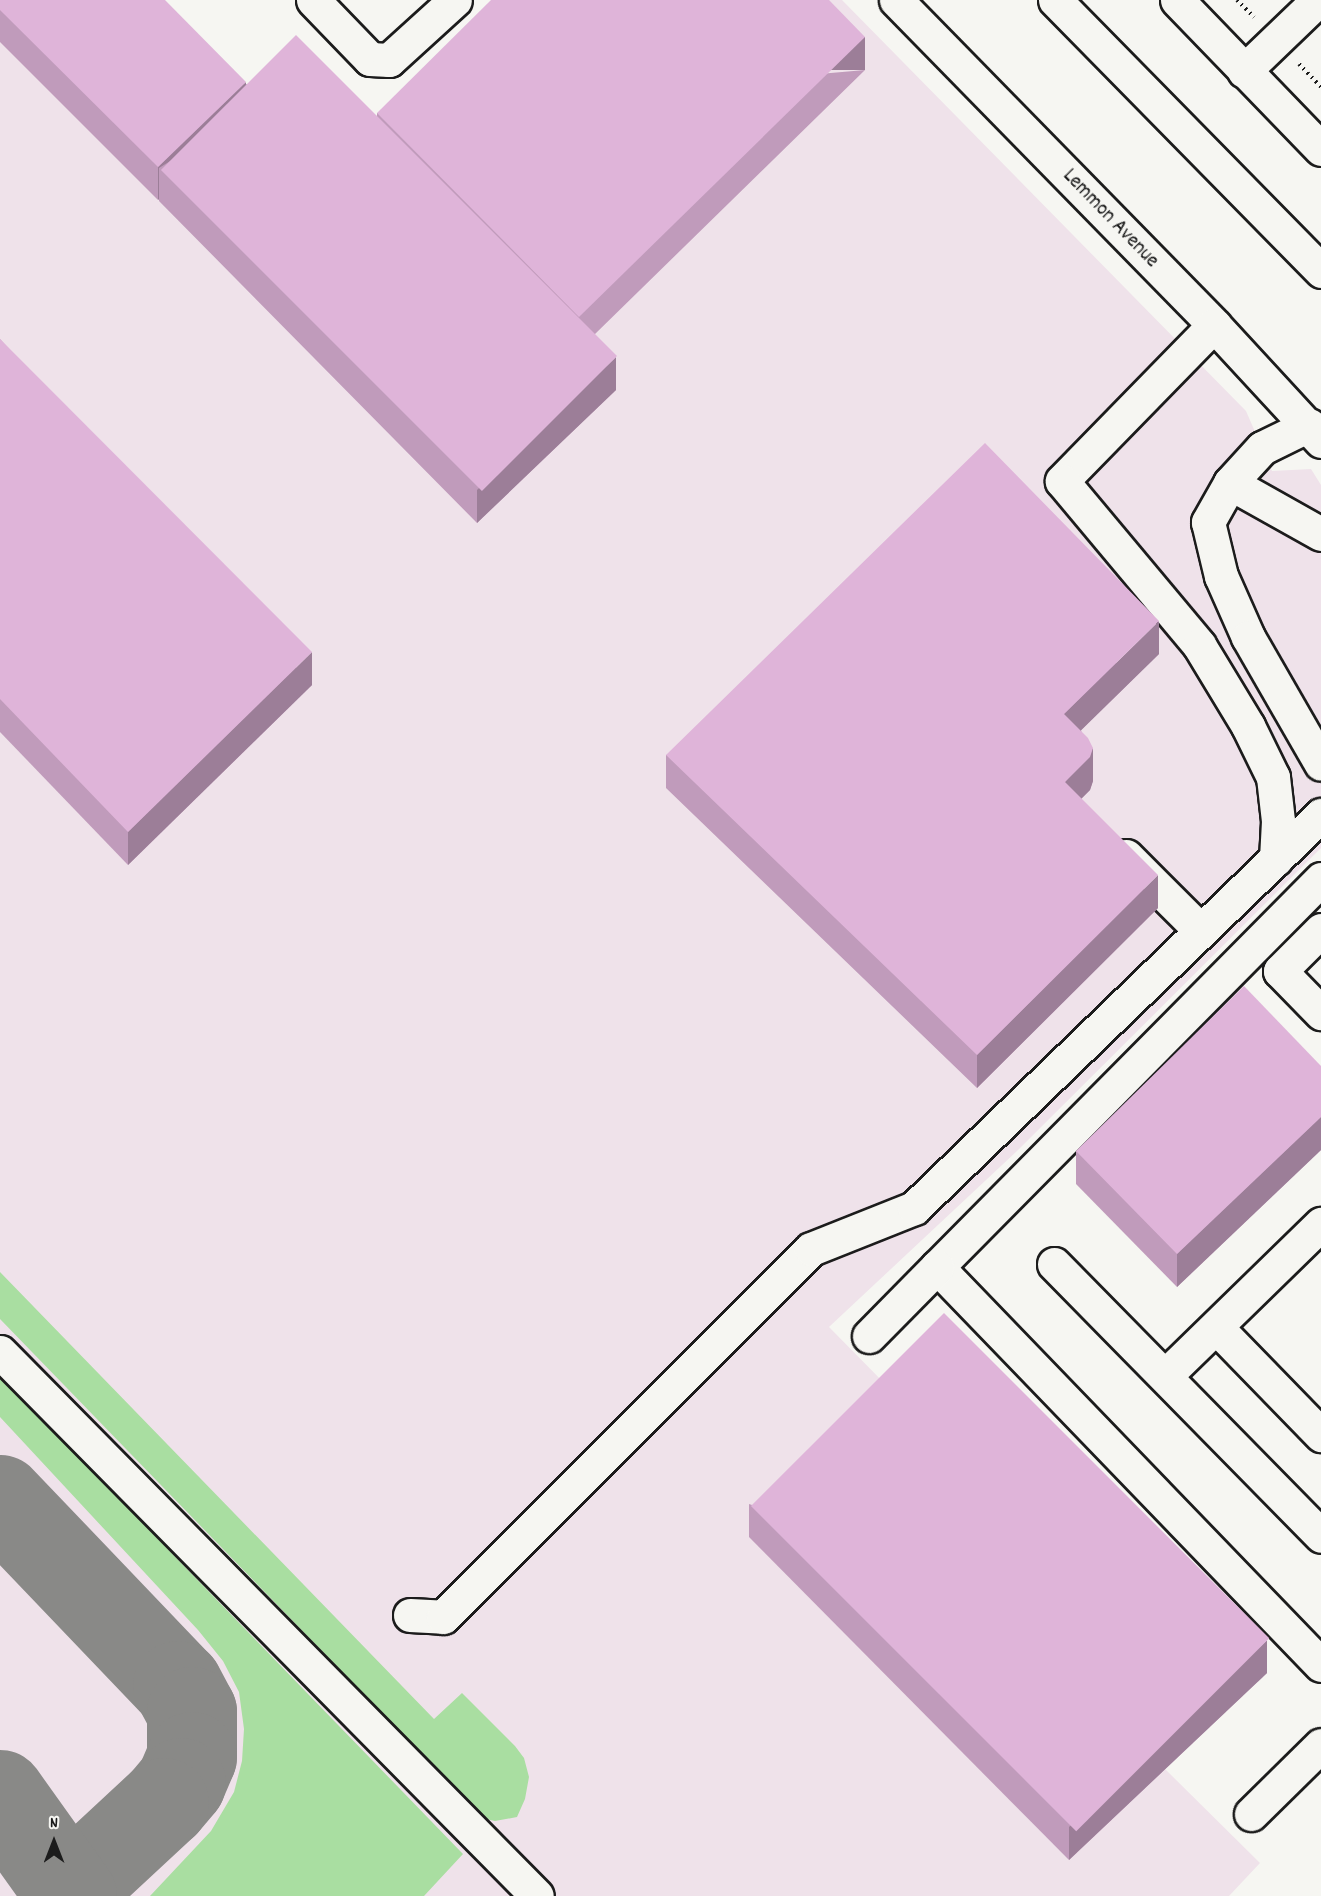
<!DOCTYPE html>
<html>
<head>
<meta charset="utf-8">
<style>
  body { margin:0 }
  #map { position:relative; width:1321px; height:1896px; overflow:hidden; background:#f6f6f2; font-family:Dekko,sans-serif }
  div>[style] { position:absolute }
  .built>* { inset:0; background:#efe2ea }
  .green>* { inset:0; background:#a9dea1 }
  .taxiway>* { height:90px; margin:-45px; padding:0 45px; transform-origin:45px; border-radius:45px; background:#898987 }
  .path>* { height:4px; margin-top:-2px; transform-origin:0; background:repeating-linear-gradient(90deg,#1c1c1c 0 1.5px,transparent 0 6px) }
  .roads { filter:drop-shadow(2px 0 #1c1c1c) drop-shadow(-2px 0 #1c1c1c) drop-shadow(0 2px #1c1c1c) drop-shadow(0 -2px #1c1c1c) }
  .minor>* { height:33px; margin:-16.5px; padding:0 16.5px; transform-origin:16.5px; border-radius:16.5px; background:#f6f6f2 }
  .major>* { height:33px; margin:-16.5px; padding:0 16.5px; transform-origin:16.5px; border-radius:16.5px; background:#f6f6f2 }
  .wall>* { inset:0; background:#c09bbb }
  .shaded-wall>* { inset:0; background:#9c7e98; transform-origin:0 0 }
  .building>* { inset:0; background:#dfb4d9; transform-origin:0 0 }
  span { translate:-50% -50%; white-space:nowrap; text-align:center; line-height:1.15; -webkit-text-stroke:4.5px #f6f6f2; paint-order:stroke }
  .street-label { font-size:21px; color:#1c1c1c }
  .north { position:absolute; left:24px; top:1812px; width:60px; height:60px; -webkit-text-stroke:4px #f6f6f2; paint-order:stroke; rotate:0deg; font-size:16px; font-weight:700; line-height:24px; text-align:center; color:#1c1c1c }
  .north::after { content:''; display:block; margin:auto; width:21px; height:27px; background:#1c1c1c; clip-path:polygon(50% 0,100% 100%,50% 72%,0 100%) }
</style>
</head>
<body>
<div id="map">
  <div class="built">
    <div style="clip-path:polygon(0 0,247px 114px,375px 145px,522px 0,842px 0,1246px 411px,1272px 471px,1311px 469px,1321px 485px,1321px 848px,1017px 1151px,829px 1327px,893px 1392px,1165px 1769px,1260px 1863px,1229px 1896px,0 1896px)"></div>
  </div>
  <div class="green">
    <div style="clip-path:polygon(0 1272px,434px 1719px,462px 1693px,515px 1746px,524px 1758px,529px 1777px,525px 1799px,517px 1817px,495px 1821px,486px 1819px,474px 1808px,0 1319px)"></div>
    <div style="clip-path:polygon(0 1376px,463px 1854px,424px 1896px,150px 1896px,211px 1831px,234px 1792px,242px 1761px,244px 1729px,239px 1692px,223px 1661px,198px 1630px,0 1417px)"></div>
  </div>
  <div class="taxiway">
    <div style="left:0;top:1500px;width:257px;rotate:46.3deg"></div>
    <div style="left:178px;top:1686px;width:30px;rotate:62deg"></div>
    <div style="left:192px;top:1712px;width:45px;rotate:90deg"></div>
    <div style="left:192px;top:1757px;width:28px;rotate:113deg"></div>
    <div style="left:181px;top:1783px;width:26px;rotate:130deg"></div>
    <div style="left:164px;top:1803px;width:137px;rotate:137.1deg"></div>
    <div style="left:0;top:1795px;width:124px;rotate:54.5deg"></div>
  </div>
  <div class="path">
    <div style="left:1237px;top:0;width:24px;rotate:45deg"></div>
    <div style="left:1299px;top:64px;width:32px;rotate:46deg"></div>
  </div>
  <div class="roads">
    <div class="minor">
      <div style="left:313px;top:0;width:82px;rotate:46deg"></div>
      <div style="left:370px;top:59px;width:19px;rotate:3deg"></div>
      <div style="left:389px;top:60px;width:89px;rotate:-42.3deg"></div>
      <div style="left:896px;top:0;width:455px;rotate:45.6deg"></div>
      <div style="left:1214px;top:325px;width:158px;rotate:47.3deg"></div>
      <div style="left:1244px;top:71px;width:103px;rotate:-43.8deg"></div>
      <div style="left:1214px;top:325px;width:218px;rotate:134.3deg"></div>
      <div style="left:1062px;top:481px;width:214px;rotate:50.1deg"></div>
      <div style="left:1199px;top:645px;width:95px;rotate:58.8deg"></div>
      <div style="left:1248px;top:726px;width:57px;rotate:63.9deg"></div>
      <div style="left:1273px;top:777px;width:44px;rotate:83.5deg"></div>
      <div style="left:1278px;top:821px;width:38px;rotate:93deg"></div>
      <div style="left:1309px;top:425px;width:52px;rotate:153.9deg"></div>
      <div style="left:1262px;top:448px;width:47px;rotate:132.4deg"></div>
      <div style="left:1230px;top:483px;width:45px;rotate:119.4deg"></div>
      <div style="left:1208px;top:522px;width:56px;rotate:76.5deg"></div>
      <div style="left:1221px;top:576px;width:67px;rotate:66.1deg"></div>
      <div style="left:1248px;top:637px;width:146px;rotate:60.1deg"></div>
      <div style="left:1230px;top:483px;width:104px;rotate:29.3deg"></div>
      <div style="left:1126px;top:856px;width:106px;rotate:45deg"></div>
      <div style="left:1321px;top:879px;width:546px;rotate:134.7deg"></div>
      <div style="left:937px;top:1267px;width:553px;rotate:46.03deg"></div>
      <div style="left:1321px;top:930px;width:58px;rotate:135deg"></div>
      <div style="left:1280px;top:971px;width:59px;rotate:45.7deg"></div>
      <div style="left:1054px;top:1264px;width:381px;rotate:45.5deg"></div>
      <div style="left:1216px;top:1327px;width:151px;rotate:45.8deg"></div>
      <div style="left:869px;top:1336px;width:97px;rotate:-45.4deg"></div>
      <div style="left:0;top:1352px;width:764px;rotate:45.37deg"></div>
      <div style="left:1165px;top:1376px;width:218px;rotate:-44.3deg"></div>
      <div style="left:410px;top:1615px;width:33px;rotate:3deg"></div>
      <div style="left:443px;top:1617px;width:520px;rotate:-45deg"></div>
      <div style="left:811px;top:1249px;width:111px;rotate:-21.7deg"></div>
      <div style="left:914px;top:1208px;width:566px;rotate:-44deg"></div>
      <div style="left:1251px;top:1814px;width:98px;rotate:-44.6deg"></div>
    </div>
    <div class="major">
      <div style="left:1055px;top:0;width:380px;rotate:45.5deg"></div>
      <div style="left:1177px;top:0;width:207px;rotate:46deg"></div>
    </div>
  </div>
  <div class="wall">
    <div style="clip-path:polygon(0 0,246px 84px,377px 116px,377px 113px,865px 70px,594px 335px,616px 390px,477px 523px,159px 201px,159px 199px,158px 200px,0 42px)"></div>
    <div style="clip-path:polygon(0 339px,312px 685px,128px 865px,0 732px)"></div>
    <div style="clip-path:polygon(1159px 654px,1081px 730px,1093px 781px,1090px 790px,1081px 799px,1158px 908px,977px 1088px,666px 788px,666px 755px)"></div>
    <div style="clip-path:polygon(1321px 1066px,1321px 1150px,1177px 1287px,1076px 1184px,1076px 1151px)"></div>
    <div style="clip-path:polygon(749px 1504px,1267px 1673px,1069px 1860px,749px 1537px)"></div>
  </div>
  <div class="shaded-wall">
    <div style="left:865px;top:37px;width:33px;height:400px;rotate:90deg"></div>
    <div style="clip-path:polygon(246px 82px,246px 114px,159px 168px,159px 199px,158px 200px,158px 167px)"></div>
    <div style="clip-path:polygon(616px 357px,616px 390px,477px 523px,477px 490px)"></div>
    <div style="clip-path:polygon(1159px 621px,1159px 654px,1064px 747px,1064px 714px)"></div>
    <div style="clip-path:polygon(312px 652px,312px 685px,128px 865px,128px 832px)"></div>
    <div style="clip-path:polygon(1093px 748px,1093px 781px,1090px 790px,1065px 815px,1065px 782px)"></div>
    <div style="clip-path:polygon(1158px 875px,1158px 908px,977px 1088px,977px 1055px)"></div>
    <div style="clip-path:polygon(1321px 1117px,1321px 1150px,1177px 1287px,1177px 1254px)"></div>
    <div style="clip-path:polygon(1267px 1640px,1267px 1673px,1069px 1860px,1069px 1827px)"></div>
  </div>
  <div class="building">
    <div style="clip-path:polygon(0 0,165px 0,246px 82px,158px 167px,0 10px)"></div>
    <div style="clip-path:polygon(491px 0,829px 0,865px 37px,579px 317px,377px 113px)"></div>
    <div style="left:296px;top:35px;width:454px;height:191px;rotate:45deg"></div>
    <div style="clip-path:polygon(0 339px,312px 652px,128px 832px,0 699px)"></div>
    <div style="clip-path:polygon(985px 443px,1159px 621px,1064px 714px,1088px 738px,1093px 748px,1090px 757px,1065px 782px,1158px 875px,977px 1055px,666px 755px)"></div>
    <div style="clip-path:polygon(1244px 986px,1321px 1066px,1321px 1117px,1177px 1254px,1076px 1151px)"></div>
    <div style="left:944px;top:1313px;width:460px;height:273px;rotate:45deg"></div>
  </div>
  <div class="street-label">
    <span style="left:1110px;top:219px;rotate:46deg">Lemmon Avenue</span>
  </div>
  <div class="north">N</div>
</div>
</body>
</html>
